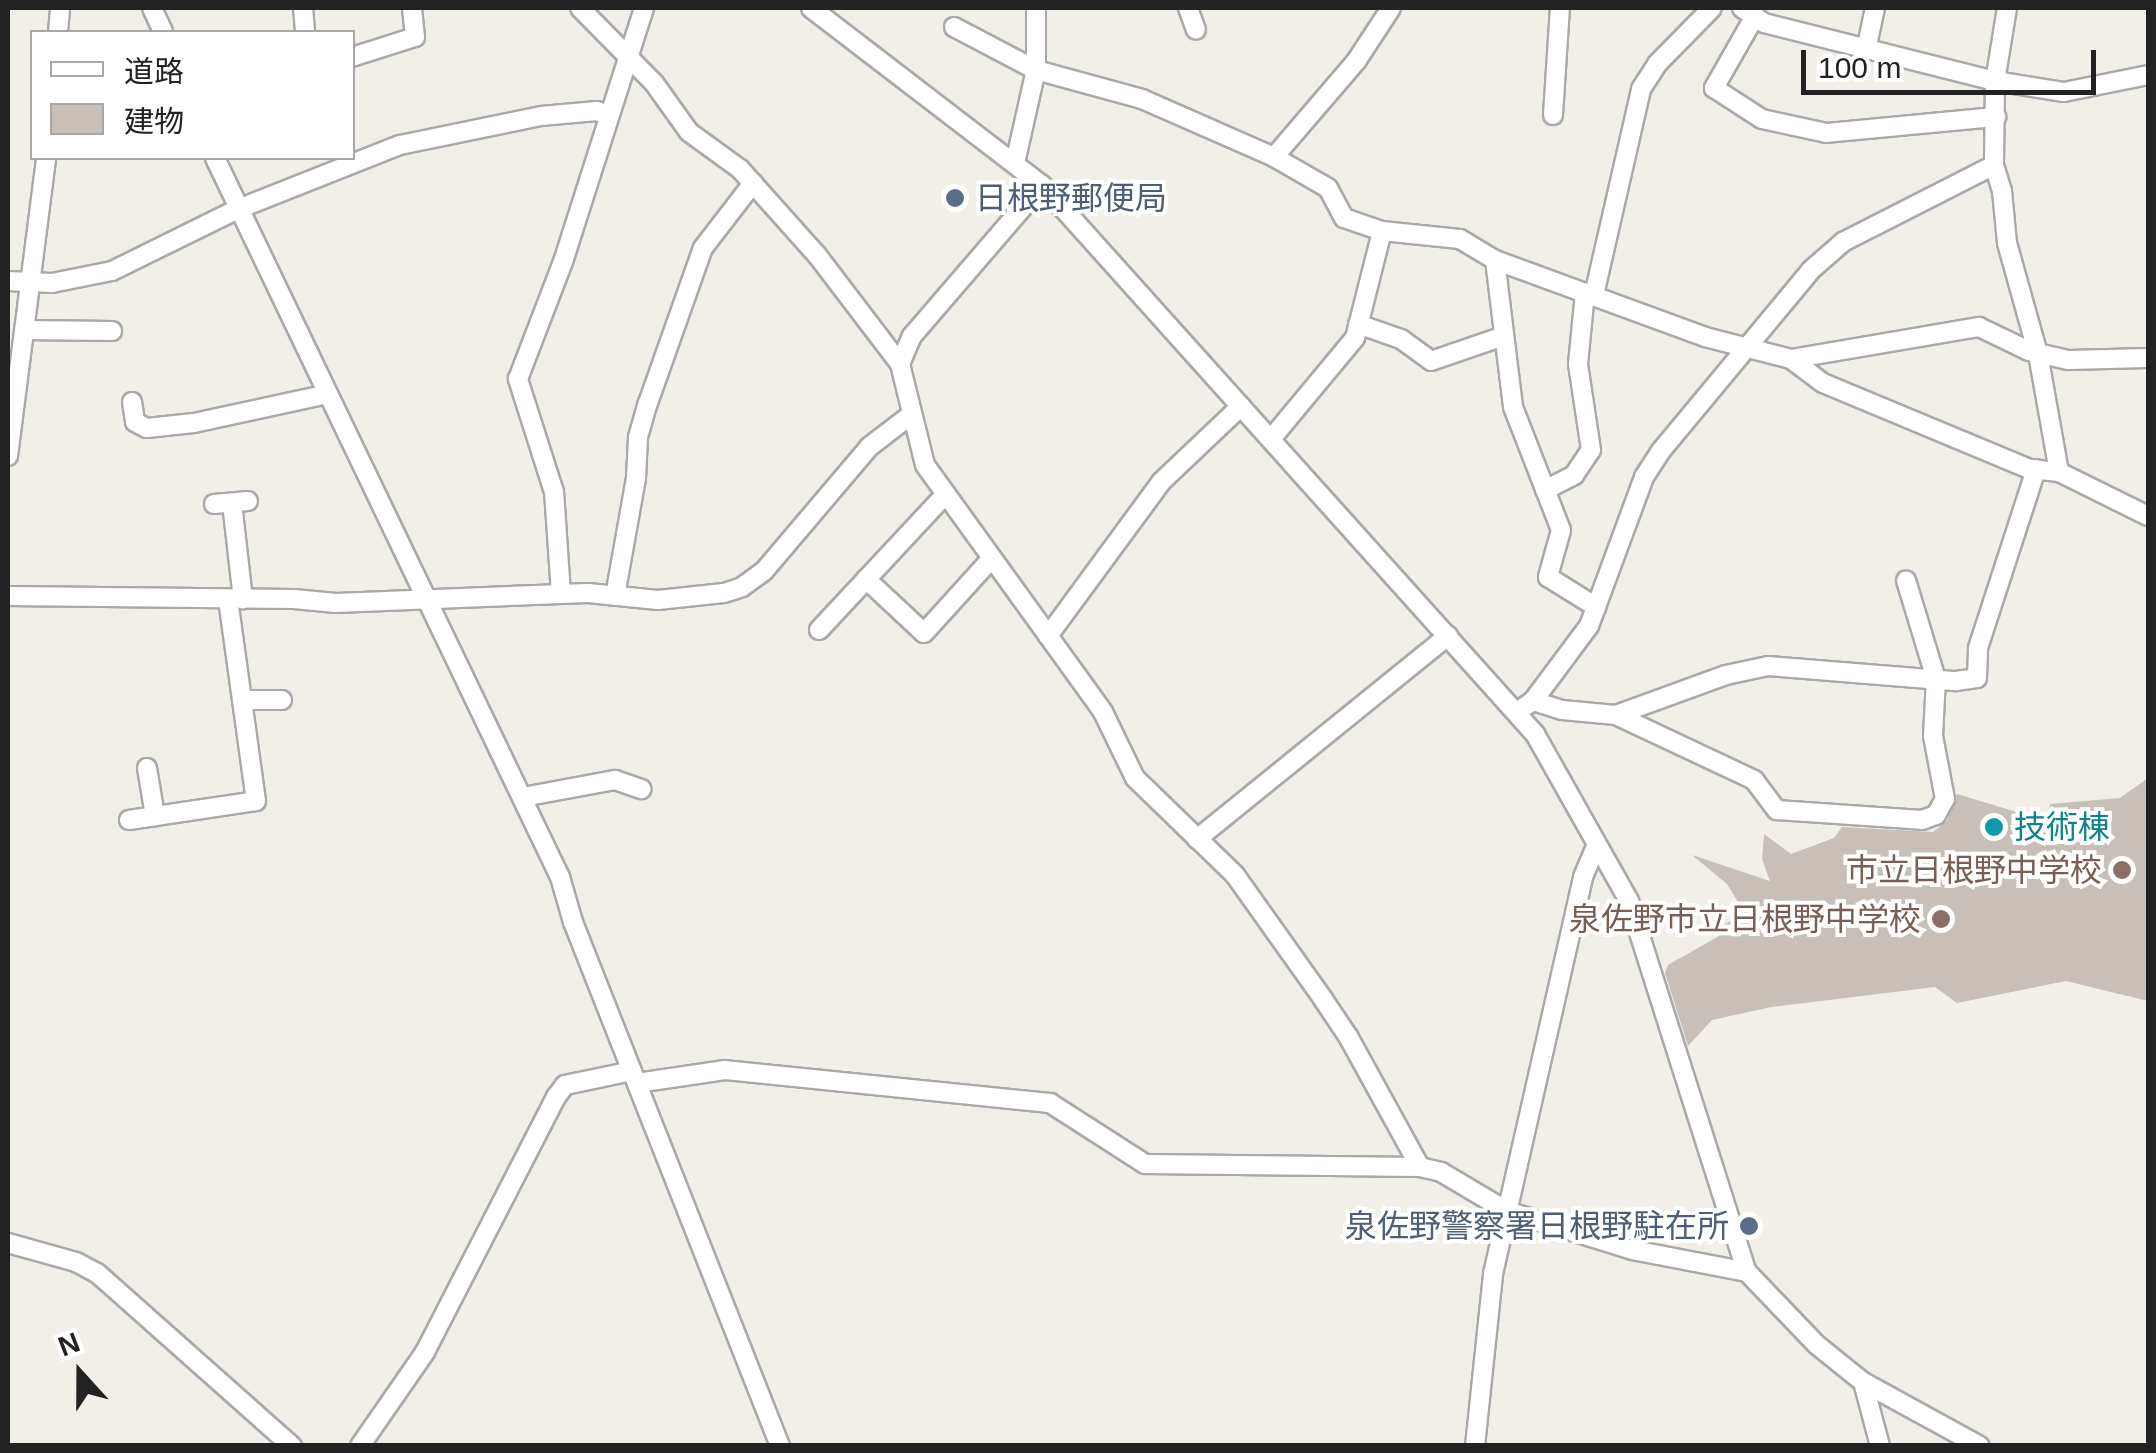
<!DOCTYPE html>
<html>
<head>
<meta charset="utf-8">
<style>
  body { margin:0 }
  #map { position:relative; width:2156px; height:1453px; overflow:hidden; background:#f2efe9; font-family:Arial,"Noto Sans JP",sans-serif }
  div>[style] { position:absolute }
  .building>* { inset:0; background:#c7bfb8 }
  .roads { filter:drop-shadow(2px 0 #a9a9a9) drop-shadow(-2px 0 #a9a9a9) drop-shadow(0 2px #a9a9a9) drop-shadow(0 -2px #a9a9a9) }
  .street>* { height:18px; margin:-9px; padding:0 9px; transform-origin:9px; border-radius:9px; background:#fff }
  .dots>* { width:28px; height:28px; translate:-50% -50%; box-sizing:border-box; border:5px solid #fff; border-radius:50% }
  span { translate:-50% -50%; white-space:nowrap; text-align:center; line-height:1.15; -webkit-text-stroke:8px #fff; paint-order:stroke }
  .service-label { font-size:32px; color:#4e5e75 }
  .left { translate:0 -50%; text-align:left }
  .right { translate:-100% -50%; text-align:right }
  .culture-label { font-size:32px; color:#0d838f }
  .education-label { font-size:32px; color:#785e54 }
  .frame { position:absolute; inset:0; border:10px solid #222; pointer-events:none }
  .legend { position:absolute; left:30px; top:30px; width:325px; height:130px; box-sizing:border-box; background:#fff; border:2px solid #a7a7a7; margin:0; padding:12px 18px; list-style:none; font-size:30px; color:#222 }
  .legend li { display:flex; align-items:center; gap:20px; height:50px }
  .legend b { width:50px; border:2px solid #a7a7a7 }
  .north { position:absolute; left:30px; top:1323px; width:100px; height:100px; -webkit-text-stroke:8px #fff; paint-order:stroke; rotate:339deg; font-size:28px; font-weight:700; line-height:40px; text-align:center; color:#222 }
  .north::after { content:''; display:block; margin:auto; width:35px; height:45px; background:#222; clip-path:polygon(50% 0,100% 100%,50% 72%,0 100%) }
  .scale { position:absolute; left:1801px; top:50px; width:295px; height:45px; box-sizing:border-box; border:5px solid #222; border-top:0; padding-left:12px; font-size:30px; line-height:35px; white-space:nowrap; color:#222; -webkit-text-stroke:8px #fff; paint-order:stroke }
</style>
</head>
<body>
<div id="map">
  <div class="building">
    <div style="clip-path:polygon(2148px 778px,2148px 1001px,2066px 981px,1957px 1003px,1935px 987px,1771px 1007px,1712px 1020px,1688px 1046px,1665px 973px,1668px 965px,1726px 932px,1724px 925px,1744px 912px,1727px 884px,1692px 855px,1770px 881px,1762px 859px,1764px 834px,1791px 854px,1834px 838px,1842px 827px,1933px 832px,1947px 821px,1957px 794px,2046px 821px,2050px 804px,2120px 798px)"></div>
  </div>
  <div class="roads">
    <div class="street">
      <div style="left:152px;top:8px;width:26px;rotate:65deg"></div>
      <div style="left:303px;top:8px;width:24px;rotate:85deg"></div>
      <div style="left:580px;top:8px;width:105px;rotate:45.4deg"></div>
      <div style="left:654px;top:83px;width:60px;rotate:54.5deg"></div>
      <div style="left:689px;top:132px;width:63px;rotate:36deg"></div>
      <div style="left:740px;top:169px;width:115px;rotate:48.2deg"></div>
      <div style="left:817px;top:255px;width:137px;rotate:52.7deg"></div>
      <div style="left:900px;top:364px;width:104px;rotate:76.1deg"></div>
      <div style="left:925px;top:465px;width:304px;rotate:54.2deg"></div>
      <div style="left:1103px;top:712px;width:73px;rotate:64.1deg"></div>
      <div style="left:1135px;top:778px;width:139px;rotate:44.1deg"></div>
      <div style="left:1235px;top:875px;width:152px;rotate:54.6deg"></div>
      <div style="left:1323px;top:999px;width:47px;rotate:56.3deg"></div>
      <div style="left:1349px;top:1038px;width:147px;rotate:61.2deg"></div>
      <div style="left:811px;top:8px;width:291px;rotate:37.5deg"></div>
      <div style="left:1042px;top:185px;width:738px;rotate:48.08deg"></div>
      <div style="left:1535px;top:734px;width:192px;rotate:60.6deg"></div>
      <div style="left:1629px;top:901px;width:389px;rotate:72.4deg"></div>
      <div style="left:1747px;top:1272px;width:101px;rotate:46.2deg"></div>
      <div style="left:1817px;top:1345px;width:59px;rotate:38.8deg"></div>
      <div style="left:1863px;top:1382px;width:133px;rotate:28.7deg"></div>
      <div style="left:1188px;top:8px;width:23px;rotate:70deg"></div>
      <div style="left:1742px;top:8px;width:27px;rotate:34deg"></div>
      <div style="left:1764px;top:23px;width:238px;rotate:14.1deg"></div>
      <div style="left:1995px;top:81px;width:70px;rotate:9.1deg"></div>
      <div style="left:2064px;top:92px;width:86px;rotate:-11.4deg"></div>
      <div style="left:2007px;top:8px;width:74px;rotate:99.3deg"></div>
      <div style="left:1995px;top:81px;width:84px;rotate:90.7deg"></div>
      <div style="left:1994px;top:165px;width:27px;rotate:73deg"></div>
      <div style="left:2002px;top:191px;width:52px;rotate:84.5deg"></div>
      <div style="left:2007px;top:243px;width:115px;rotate:74.4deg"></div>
      <div style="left:2038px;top:354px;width:120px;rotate:79.9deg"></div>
      <div style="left:2059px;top:472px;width:99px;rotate:26.3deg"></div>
      <div style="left:1755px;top:16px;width:83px;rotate:119.7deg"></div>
      <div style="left:1714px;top:88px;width:57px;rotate:32.9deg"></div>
      <div style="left:1762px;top:119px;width:66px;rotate:12.3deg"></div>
      <div style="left:1826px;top:133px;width:171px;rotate:-5.4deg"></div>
      <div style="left:954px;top:27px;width:93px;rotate:27.7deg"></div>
      <div style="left:1036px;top:70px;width:110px;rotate:15.3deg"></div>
      <div style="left:1142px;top:99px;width:144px;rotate:23.7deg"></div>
      <div style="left:1274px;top:157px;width:128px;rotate:-49.4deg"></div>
      <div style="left:1357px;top:60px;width:62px;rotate:-56.8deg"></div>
      <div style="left:58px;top:32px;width:24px;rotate:-85deg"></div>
      <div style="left:1866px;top:50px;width:43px;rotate:-77.9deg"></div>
      <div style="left:352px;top:57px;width:66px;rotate:-17.6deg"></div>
      <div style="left:415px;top:37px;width:29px;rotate:-96deg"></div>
      <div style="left:1553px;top:115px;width:107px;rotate:-86.3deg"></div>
      <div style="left:1274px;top:157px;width:62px;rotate:29.9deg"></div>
      <div style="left:1328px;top:188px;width:34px;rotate:62deg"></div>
      <div style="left:1344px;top:218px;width:40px;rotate:18.9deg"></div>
      <div style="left:1382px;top:231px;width:78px;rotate:5.9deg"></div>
      <div style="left:1460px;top:239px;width:41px;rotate:31deg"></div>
      <div style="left:1495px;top:260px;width:224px;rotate:20.1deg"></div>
      <div style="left:1705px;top:337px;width:89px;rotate:14.3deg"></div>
      <div style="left:1791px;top:359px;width:40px;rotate:37deg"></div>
      <div style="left:1823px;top:383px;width:224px;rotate:22.6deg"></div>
      <div style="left:2030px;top:469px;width:29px;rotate:6deg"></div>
      <div style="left:215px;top:158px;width:797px;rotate:64.37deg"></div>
      <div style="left:560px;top:877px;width:47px;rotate:73.9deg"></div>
      <div style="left:573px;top:922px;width:563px;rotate:68.44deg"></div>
      <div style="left:1015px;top:163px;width:95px;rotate:-77.3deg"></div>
      <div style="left:1036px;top:70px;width:62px;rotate:-90deg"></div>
      <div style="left:1495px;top:260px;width:148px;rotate:83deg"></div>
      <div style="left:1513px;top:407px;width:132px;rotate:68.7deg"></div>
      <div style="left:1561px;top:530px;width:49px;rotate:105.5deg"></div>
      <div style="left:1548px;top:577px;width:57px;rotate:32deg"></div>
      <div style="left:8px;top:281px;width:44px;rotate:2.6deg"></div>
      <div style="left:52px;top:283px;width:61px;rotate:-11.3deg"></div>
      <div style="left:112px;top:271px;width:140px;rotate:-26.2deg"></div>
      <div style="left:238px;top:209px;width:174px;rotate:-21.6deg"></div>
      <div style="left:400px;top:145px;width:144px;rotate:-11.6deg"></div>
      <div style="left:541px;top:116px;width:56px;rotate:-5.1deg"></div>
      <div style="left:597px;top:111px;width:12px;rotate:20deg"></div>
      <div style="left:1594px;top:295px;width:211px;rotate:-77.1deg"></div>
      <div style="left:1641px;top:89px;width:30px;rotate:-57deg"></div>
      <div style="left:1657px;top:64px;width:78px;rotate:-45.5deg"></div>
      <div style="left:1358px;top:324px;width:46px;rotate:19.2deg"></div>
      <div style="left:1401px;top:339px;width:37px;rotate:36deg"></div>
      <div style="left:1431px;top:361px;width:77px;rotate:-18.9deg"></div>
      <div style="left:24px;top:330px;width:88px;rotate:0.7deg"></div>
      <div style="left:1791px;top:359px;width:191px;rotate:-9.7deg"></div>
      <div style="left:1979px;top:327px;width:55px;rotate:25.6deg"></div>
      <div style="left:2029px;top:351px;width:40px;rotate:13deg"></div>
      <div style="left:2068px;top:360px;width:80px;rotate:-1.4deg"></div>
      <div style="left:900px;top:364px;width:30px;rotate:-67deg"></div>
      <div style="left:912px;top:336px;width:199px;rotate:-49.3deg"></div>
      <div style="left:132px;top:402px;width:20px;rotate:81deg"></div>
      <div style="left:135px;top:422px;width:13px;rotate:27deg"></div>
      <div style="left:147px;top:428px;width:47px;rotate:-6.1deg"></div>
      <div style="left:194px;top:423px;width:137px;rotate:-12.2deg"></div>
      <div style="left:1271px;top:439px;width:131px;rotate:-50.3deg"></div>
      <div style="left:1355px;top:338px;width:110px;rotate:-75.8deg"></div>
      <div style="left:8px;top:456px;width:300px;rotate:-82.7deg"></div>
      <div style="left:1545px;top:490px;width:33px;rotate:-27deg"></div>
      <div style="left:1574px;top:475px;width:30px;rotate:-56deg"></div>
      <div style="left:1591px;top:450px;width:87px;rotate:-98.6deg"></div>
      <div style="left:1578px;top:364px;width:72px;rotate:-84.4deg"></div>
      <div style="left:232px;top:503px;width:97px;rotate:83.5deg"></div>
      <div style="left:214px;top:504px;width:34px;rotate:-5deg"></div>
      <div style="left:866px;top:579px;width:79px;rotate:43deg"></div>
      <div style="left:924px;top:633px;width:101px;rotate:-47.8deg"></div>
      <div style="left:561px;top:594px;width:102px;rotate:-93.9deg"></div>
      <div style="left:554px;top:492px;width:119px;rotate:-107.7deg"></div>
      <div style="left:518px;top:379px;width:125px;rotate:-69deg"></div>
      <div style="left:563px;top:262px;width:267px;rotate:-72.3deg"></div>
      <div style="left:8px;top:596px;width:286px;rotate:0.6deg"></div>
      <div style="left:294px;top:599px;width:42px;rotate:5.4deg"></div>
      <div style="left:336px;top:603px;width:252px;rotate:-2.3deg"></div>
      <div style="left:588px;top:593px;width:70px;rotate:5.7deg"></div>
      <div style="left:658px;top:600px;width:66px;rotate:-6.1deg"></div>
      <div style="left:724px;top:593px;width:19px;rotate:-18deg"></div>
      <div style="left:742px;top:587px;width:27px;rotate:-36deg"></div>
      <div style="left:764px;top:571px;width:162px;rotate:-49.7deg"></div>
      <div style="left:869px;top:447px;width:54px;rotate:-37.5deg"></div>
      <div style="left:615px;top:596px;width:120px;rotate:-79.9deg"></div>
      <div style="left:636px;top:478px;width:41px;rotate:-87.2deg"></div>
      <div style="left:638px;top:437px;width:35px;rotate:-74deg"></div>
      <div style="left:648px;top:403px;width:164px;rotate:-70.5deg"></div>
      <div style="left:703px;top:248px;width:82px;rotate:-52.4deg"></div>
      <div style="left:819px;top:630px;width:186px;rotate:-47deg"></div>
      <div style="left:1048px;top:636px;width:191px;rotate:-53.7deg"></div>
      <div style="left:1161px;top:482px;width:110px;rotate:-43.5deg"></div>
      <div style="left:243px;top:700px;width:39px"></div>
      <div style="left:1533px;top:701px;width:30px;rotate:17deg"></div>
      <div style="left:1562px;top:710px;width:54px;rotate:5.3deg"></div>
      <div style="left:1616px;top:715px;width:117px;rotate:-20deg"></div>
      <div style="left:1726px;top:675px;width:43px;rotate:-12.1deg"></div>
      <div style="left:1768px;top:666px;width:189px;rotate:4.6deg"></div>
      <div style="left:1956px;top:681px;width:21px;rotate:-8deg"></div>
      <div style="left:1977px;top:678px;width:30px;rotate:-88deg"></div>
      <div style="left:1978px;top:648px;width:188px;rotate:-72deg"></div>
      <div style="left:1517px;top:712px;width:19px;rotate:-35deg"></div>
      <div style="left:1533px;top:701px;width:94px;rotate:-53.3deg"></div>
      <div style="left:1589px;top:626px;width:159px;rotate:-69.7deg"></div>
      <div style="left:1644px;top:477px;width:30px;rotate:-57deg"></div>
      <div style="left:1660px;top:452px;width:236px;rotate:-50.3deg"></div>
      <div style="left:1811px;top:270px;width:43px;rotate:-41.2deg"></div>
      <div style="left:1843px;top:242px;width:169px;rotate:-27deg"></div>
      <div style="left:1616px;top:715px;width:153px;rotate:25.2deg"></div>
      <div style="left:1754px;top:780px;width:38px;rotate:53deg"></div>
      <div style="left:1777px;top:810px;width:145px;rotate:3.9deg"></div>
      <div style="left:1922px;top:820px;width:15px;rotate:-20deg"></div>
      <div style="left:1936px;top:815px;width:18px;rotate:-61deg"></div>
      <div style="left:1945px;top:799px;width:64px;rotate:-100.8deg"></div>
      <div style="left:1933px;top:736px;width:57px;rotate:-87deg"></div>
      <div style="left:1936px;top:679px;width:103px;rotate:-106.9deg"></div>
      <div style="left:147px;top:768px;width:49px;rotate:80.5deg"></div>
      <div style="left:523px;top:797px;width:94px;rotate:-10.5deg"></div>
      <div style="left:615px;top:780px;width:28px;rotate:19deg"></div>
      <div style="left:129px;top:820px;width:128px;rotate:-8.5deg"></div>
      <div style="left:256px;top:801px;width:203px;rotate:-97.9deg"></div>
      <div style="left:1197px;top:839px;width:323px;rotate:-39deg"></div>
      <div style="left:637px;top:1083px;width:89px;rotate:-8.4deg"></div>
      <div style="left:725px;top:1070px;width:327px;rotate:5.8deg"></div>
      <div style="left:1050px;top:1103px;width:113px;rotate:32.7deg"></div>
      <div style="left:1145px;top:1164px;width:275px;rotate:0.6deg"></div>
      <div style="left:1420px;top:1167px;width:22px;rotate:13deg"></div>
      <div style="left:1441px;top:1172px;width:77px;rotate:30.6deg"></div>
      <div style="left:1507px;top:1211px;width:132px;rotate:17.2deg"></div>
      <div style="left:1633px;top:1250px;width:116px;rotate:10.9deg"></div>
      <div style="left:8px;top:1243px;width:71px;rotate:15.6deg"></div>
      <div style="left:76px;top:1262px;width:24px;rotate:28deg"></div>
      <div style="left:97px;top:1273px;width:261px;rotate:41.6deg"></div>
      <div style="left:1863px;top:1382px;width:66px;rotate:75.1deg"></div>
      <div style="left:360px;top:1446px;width:114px;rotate:-55.3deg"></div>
      <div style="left:425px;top:1352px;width:287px;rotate:-62.8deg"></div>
      <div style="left:556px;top:1097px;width:15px;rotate:-53deg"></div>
      <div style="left:565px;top:1085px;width:68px;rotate:-11.8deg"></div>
      <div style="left:1475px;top:1446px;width:173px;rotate:-84deg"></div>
      <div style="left:1493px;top:1274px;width:407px;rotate:-77.2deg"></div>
      <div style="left:1583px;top:877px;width:34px;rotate:-67deg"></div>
    </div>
  </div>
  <div class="dots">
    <div style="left:955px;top:198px;background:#5c6f8a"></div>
    <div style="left:1994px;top:827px;background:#0f9aa8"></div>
    <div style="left:2122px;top:870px;background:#8d6e63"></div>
    <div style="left:1941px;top:919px;background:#8d6e63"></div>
    <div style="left:1749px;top:1226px;background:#5c6f8a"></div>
  </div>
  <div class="service-label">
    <span class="left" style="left:975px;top:198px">日根野郵便局</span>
    <span class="right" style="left:1729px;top:1226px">泉佐野警察署日根野駐在所</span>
  </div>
  <div class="culture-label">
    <span class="left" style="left:2014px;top:827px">技術棟</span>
  </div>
  <div class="education-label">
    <span class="right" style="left:2102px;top:870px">市立日根野中学校</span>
    <span class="right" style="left:1921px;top:919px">泉佐野市立日根野中学校</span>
  </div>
  <div class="frame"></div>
  <ul class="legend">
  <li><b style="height:12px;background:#fff"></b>道路</li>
  <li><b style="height:28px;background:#c7bfb8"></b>建物</li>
  </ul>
  <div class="north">N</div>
  <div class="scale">100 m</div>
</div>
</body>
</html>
